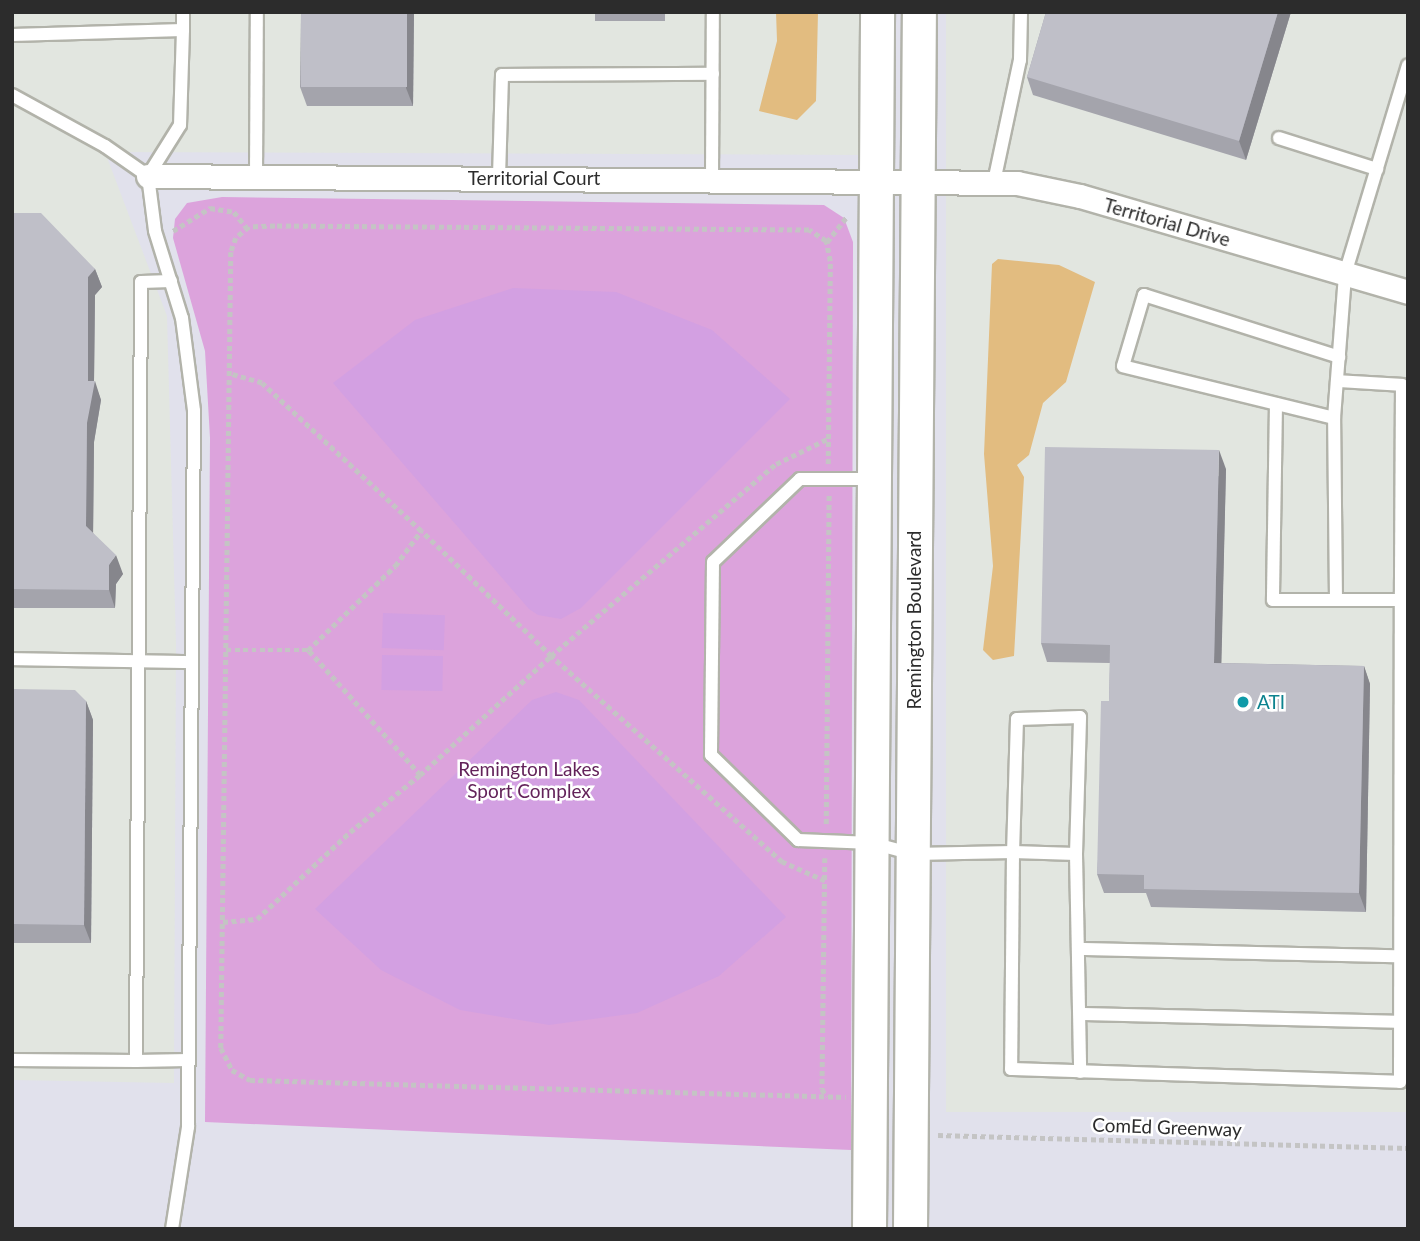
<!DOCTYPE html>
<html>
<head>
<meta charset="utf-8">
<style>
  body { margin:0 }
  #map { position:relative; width:1420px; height:1241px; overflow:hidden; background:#e1e1ec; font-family:Lato,sans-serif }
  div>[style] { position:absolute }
  .industrial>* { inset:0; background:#e2e6e0; transform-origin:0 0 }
  .green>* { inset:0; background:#dca3dc }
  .pitch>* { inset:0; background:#d3a0e2; transform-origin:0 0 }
  .water>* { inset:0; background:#e2bc80 }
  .path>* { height:4.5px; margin-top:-2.25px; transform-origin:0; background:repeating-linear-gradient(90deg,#c4c4c4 0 5px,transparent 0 8.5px) }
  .roads { filter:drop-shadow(2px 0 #b2b3aa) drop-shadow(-2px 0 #b2b3aa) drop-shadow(0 2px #b2b3aa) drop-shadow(0 -2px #b2b3aa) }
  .lane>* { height:12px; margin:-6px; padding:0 6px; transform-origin:6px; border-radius:6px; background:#fff }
  .street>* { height:23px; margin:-11.5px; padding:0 11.5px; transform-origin:11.5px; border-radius:11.5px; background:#fff }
  .secondary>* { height:33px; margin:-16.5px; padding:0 16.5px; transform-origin:16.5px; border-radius:16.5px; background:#fff }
  .wall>* { inset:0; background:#a4a4ac; transform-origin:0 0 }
  .shaded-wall>* { inset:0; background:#86868c }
  .building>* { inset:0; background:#bfbfc8; transform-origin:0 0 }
  .dots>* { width:19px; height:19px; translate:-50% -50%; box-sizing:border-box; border:4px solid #fff; border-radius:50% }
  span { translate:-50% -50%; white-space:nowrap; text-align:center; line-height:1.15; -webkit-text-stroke:5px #fff; paint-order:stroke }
  .street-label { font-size:19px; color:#2c2c2c }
  .culture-label { font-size:19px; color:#0d838f }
  .left { translate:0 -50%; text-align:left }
  .park-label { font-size:19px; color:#63235a }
  .frame { position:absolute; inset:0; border:14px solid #2c2c2c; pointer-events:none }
</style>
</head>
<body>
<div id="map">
  <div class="industrial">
    <div style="clip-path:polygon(12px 12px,860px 12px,863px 155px,105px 152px,167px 316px,176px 644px,174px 1083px,12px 1080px)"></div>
    <div style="left:946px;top:12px;width:462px;height:1100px"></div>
  </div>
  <div class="green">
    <div style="clip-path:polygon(222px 197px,824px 205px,844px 218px,853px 242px,851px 1150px,205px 1122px,210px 438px,205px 351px,173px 238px,175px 219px,187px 203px)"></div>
  </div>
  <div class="pitch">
    <div style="clip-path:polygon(513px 288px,616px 292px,712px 330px,790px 399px,581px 608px,561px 619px,538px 615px,529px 609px,333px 383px,415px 320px)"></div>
    <div style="left:383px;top:613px;width:62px;height:35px;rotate:2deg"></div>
    <div style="left:382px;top:655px;width:61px;height:35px;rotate:1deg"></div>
    <div style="clip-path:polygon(556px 692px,579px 700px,786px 917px,719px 976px,637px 1013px,549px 1025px,460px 1010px,381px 970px,315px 909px,532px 700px)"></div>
  </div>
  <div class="water">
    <div style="clip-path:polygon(776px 12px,818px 12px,816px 101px,797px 120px,759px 111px,777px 41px)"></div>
    <div style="clip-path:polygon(998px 259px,1059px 265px,1095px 282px,1066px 382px,1043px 403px,1029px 455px,1017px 465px,1024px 477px,1014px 656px,993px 660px,983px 650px,993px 566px,984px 454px,992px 264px)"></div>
  </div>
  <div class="path">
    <div style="left:173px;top:231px;width:44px;rotate:-31.9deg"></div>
    <div style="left:210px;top:208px;width:24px;rotate:9deg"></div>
    <div style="left:234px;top:212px;width:21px;rotate:51deg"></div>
    <div style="left:827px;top:242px;width:33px;rotate:-52deg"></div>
    <div style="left:828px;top:464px;width:203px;rotate:-89.4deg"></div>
    <div style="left:830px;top:261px;width:20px;rotate:-101deg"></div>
    <div style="left:826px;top:241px;width:20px;rotate:-147deg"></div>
    <div style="left:809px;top:230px;width:534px;rotate:-179.57deg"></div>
    <div style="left:275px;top:226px;width:26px;rotate:178deg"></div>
    <div style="left:249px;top:227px;width:17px;rotate:140deg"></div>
    <div style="left:236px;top:238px;width:15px;rotate:110deg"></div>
    <div style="left:231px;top:252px;width:796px;rotate:90.72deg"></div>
    <div style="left:221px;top:1048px;width:25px;rotate:63deg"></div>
    <div style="left:232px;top:1070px;width:21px;rotate:29deg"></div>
    <div style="left:250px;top:1080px;width:596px;rotate:1.63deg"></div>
    <div style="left:226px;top:650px;width:82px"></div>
    <div style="left:308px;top:650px;width:121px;rotate:-44deg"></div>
    <div style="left:395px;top:566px;width:44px;rotate:-53.4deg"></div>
    <div style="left:421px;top:531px;width:217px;rotate:-137.1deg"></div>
    <div style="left:262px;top:383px;width:33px;rotate:-164deg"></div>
    <div style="left:420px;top:775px;width:177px;rotate:-42.3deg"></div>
    <div style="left:551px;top:656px;width:180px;rotate:-136.1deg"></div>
    <div style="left:826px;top:824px;width:330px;rotate:-89.5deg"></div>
    <div style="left:825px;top:858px;width:231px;rotate:90.7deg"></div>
    <div style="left:822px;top:1089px;width:9px;rotate:58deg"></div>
    <div style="left:825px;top:881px;width:47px;rotate:-156.2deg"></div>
    <div style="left:782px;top:862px;width:310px;rotate:-138.3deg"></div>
    <div style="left:551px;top:656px;width:296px;rotate:-40.5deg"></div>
    <div style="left:776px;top:464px;width:57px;rotate:-26.1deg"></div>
    <div style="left:223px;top:922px;width:34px;rotate:-5deg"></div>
    <div style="left:257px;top:919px;width:127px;rotate:-43.1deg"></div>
    <div style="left:350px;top:832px;width:90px;rotate:-39.2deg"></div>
    <div style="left:420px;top:775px;width:168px;rotate:-131.9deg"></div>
    <div style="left:938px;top:1135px;width:470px;rotate:1.6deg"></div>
  </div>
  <div class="roads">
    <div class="lane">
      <div style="left:183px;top:30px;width:18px;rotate:-90deg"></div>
      <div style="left:12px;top:35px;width:171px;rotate:-1.7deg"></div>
      <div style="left:183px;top:30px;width:95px;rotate:91.8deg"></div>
      <div style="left:180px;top:125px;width:60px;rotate:122.1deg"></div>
      <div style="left:148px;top:176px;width:55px;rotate:82.7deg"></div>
      <div style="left:155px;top:231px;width:91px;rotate:72.8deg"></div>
      <div style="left:182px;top:318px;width:94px;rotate:82.6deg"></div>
      <div style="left:194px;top:411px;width:716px;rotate:90.48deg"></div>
      <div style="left:188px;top:1127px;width:103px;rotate:98.9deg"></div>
      <div style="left:12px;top:95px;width:106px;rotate:28.7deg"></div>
      <div style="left:105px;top:146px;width:52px;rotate:34.9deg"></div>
      <div style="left:1279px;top:138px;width:103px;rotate:17.6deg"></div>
      <div style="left:256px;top:176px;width:164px;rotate:-89.7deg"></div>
      <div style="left:499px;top:177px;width:102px;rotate:-88.3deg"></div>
      <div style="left:502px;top:75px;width:211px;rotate:-0.3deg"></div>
      <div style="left:712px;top:178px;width:166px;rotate:-89.7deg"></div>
      <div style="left:994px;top:182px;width:125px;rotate:-78deg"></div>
      <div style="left:1020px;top:60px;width:48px;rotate:-88.8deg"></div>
      <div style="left:171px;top:281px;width:30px;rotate:178deg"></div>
      <div style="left:141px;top:282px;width:779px;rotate:90.37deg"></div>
      <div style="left:136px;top:1061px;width:52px;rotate:-1.1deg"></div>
      <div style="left:1337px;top:381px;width:65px;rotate:3.5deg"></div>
      <div style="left:1402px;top:385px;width:215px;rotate:90.3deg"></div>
      <div style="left:1276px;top:404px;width:196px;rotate:90.9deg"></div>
      <div style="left:1273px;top:600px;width:63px"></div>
      <div style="left:1334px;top:418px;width:217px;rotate:-166.2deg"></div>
      <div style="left:1123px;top:366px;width:74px;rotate:-73.5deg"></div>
      <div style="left:1144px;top:295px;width:205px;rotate:17.6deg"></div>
      <div style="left:872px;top:479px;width:72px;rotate:180deg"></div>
      <div style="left:800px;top:479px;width:120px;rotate:136.3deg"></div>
      <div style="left:713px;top:562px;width:193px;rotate:90.6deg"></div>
      <div style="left:711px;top:755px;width:122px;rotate:44.3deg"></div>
      <div style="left:798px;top:840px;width:74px;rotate:2.3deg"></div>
      <div style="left:872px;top:843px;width:42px;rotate:15deg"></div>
      <div style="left:913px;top:854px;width:100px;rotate:-1.1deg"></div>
      <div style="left:1013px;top:852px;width:63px;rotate:1.8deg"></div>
      <div style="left:1076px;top:854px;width:137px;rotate:-88.3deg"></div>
      <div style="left:1080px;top:717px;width:63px;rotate:178.2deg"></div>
      <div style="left:1017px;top:719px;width:133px;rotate:91.7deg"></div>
      <div style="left:1013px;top:852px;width:217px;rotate:90.5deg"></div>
      <div style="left:1011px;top:1069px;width:389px;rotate:1.9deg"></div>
      <div style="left:1400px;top:1082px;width:482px;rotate:-89.9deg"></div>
      <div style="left:1401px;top:600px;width:65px;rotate:180deg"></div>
      <div style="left:1336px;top:600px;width:182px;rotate:-90.6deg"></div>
      <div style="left:1334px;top:418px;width:144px;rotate:-85.6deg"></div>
      <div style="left:1345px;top:274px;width:218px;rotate:-73.2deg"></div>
      <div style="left:12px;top:659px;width:180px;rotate:1deg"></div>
      <div style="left:1076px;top:854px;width:218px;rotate:88.9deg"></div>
      <div style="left:1080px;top:949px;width:320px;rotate:1.3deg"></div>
      <div style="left:1080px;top:1014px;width:320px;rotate:1.4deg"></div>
      <div style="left:12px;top:1060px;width:124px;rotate:0.5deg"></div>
    </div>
    <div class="street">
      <div style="left:148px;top:176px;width:869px;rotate:0.46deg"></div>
      <div style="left:1017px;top:183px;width:64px;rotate:11.7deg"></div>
      <div style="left:1080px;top:196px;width:342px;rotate:16.3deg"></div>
    </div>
    <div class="secondary">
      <div style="left:869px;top:1229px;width:1217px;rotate:-89.62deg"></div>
      <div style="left:910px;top:1229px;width:1217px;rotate:-89.58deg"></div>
    </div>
  </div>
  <div class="wall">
    <div style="clip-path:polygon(301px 12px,414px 12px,413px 106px,307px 106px,300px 87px)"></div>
    <div style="left:595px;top:12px;width:70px;height:9px"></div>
    <div style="clip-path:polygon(1046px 12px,1291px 12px,1246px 160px,1033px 95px,1027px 77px)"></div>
    <div style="clip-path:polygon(12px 213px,95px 269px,102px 287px,95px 295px,94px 381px,101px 400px,94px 442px,93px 533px,123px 574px,116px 584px,115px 608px,12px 608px)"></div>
    <div style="clip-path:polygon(1226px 469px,1221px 663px,1364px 666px,1370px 684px,1366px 912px,1151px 907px,1146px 893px,1104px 893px,1097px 874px,1109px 701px,1110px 663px,1047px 662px,1041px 643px)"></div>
    <div style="clip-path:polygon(12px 689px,86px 701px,93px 720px,91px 943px,12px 943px)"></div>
  </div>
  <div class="shaded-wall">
    <div style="clip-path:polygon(407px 12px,414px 12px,413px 106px,406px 88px)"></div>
    <div style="clip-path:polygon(1278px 12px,1291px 12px,1246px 160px,1239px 141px)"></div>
    <div style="clip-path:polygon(95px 269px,102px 287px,95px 295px,94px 383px,95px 381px,101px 400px,94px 442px,93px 544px,86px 526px,88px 277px)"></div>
    <div style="clip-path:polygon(1219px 450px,1226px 469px,1221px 681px,1214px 663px)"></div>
    <div style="clip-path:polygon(116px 555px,123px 574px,116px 584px,115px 608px,109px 590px,109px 565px)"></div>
    <div style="clip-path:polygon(1364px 666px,1370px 684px,1366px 912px,1359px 893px)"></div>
    <div style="clip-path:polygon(86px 701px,93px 720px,91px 943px,84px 925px)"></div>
  </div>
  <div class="building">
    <div style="left:301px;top:12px;width:106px;height:75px"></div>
    <div style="clip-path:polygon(1046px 12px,1278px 12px,1239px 141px,1027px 77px)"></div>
    <div style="clip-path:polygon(12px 213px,41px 213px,95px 269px,88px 277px,88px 381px,95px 381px,87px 423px,86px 526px,116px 555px,109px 565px,109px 590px,12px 589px)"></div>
    <div style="clip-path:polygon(1045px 447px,1219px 450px,1214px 663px,1364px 666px,1359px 893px,1144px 889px,1144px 875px,1097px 874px,1101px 701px,1109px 701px,1110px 645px,1041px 643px)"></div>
    <div style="clip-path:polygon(12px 689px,75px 690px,86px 701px,84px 925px,12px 924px)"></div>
  </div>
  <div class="dots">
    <div style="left:1243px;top:702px;background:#0f9aa8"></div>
  </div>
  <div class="street-label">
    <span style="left:534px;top:178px">Territorial Court</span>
    <span style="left:1167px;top:222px;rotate:16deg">Territorial Drive</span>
    <span style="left:914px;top:620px;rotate:-90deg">Remington Boulevard</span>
    <span style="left:1167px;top:1127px;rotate:2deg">ComEd Greenway</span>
  </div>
  <div class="culture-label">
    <span class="left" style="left:1257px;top:702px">ATI</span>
  </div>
  <div class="park-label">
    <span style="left:529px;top:780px">Remington Lakes<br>Sport Complex</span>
  </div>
  <div class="frame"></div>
</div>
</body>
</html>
